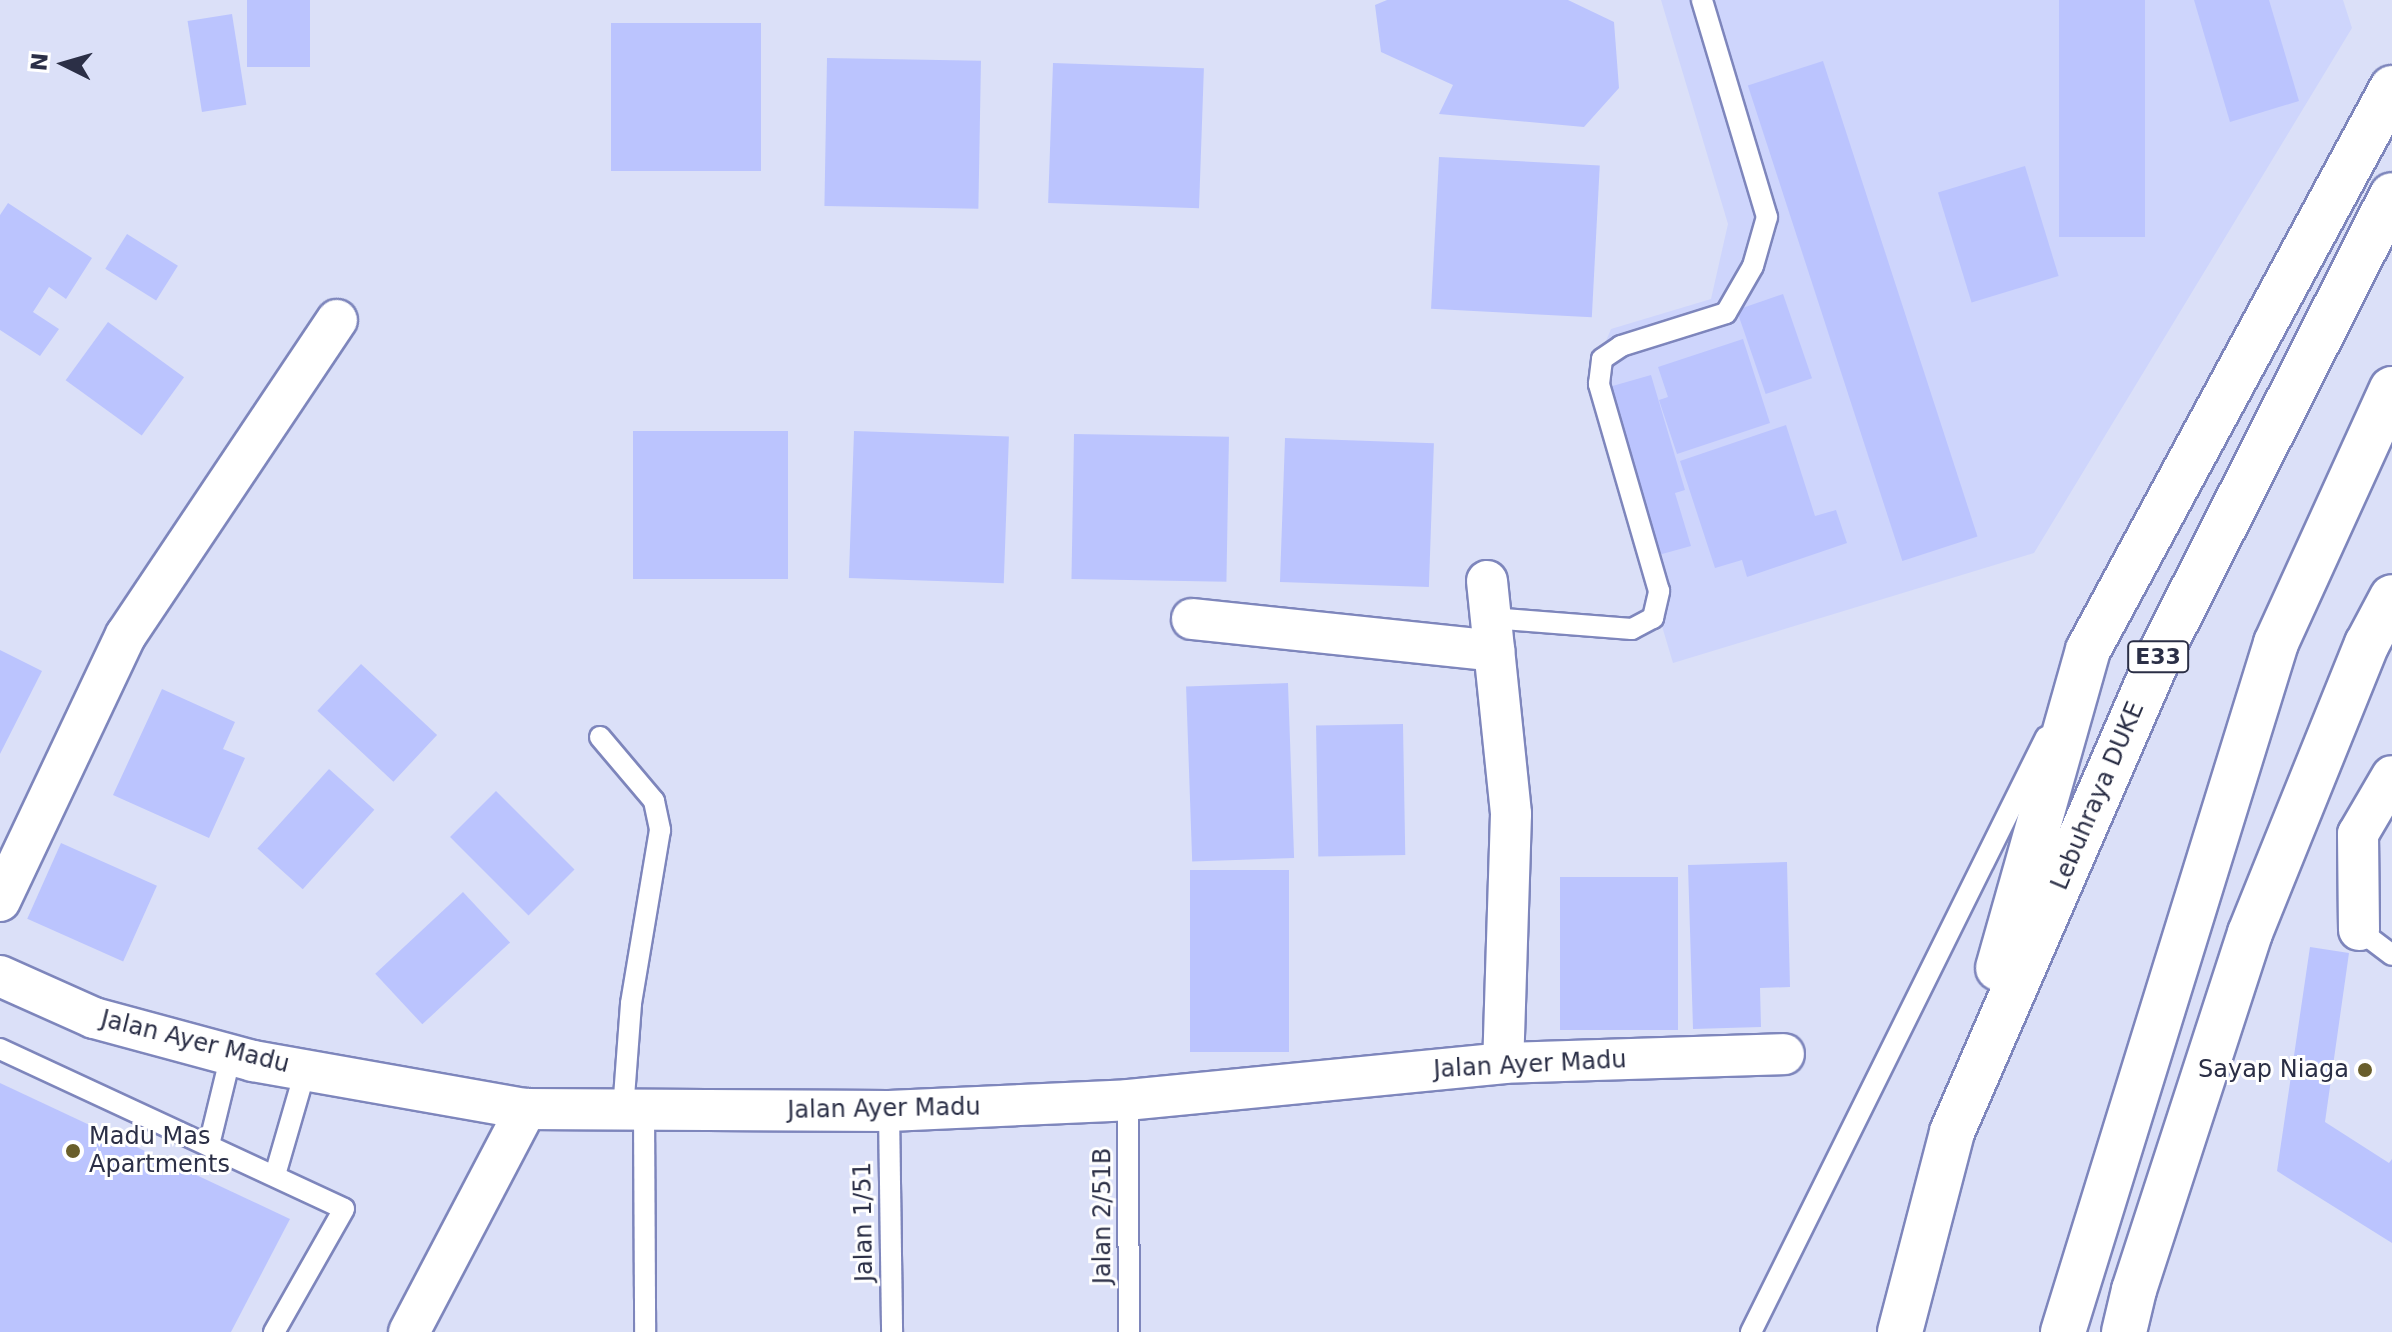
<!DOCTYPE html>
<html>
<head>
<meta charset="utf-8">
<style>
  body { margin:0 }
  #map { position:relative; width:2392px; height:1332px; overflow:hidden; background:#dbe0f8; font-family:"DejaVu Sans",sans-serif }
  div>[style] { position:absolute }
  .built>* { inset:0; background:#ced5fc }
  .building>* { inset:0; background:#bbc4fe; transform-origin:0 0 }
  .roads { filter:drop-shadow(2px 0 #7e86bc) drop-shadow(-2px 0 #7e86bc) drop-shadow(0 2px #7e86bc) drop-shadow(0 -2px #7e86bc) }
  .lane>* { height:20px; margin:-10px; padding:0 10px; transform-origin:10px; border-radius:10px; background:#fff }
  .street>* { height:40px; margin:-20px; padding:0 20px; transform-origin:20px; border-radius:20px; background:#fff }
  .highway>* { height:44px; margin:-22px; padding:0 22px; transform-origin:22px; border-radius:22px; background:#fff }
  .dots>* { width:22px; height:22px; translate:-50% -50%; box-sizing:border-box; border:4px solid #fff; border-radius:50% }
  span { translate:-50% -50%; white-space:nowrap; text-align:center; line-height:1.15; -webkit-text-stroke:6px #fff; paint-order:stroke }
  .shield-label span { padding:2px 6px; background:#fff; border:2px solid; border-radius:6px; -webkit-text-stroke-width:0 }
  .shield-label { font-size:22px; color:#2b2f46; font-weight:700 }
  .street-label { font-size:24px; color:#2b2f46 }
  .poi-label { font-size:24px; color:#2b2f46 }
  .right { translate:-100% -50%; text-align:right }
  .left { translate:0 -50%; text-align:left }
  .north { position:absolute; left:24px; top:24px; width:80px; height:80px; -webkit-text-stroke:6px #fff; paint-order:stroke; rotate:275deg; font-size:22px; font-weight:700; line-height:32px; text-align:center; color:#2b2f46 }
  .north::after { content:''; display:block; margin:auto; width:28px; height:36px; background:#2b2f46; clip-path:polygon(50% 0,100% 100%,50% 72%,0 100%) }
</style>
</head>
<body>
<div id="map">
  <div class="built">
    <div style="clip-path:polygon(1661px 0,2343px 0,2352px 28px,2034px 553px,1673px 663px,1589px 382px,1611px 329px,1711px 299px,1728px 224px)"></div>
  </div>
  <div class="building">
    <div style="left:247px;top:0;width:63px;height:67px"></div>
    <div style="clip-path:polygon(1387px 0,1568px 0,1614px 22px,1619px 88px,1584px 127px,1439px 114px,1453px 85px,1381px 52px,1375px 5px)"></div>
    <div style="left:2059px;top:0;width:86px;height:237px"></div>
    <div style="clip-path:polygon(2194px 0,2269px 0,2299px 101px,2230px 122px)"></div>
    <div style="left:232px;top:14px;width:92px;height:45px;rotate:81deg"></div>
    <div style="left:761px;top:23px;width:148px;height:150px;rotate:90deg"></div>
    <div style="left:827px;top:58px;width:154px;height:148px;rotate:1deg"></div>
    <div style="left:1823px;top:61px;width:500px;height:79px;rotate:72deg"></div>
    <div style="left:1053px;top:63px;width:151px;height:140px;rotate:2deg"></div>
    <div style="left:1439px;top:157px;width:161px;height:152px;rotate:3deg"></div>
    <div style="left:2025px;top:166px;width:115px;height:91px;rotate:73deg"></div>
    <div style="clip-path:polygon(8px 203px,92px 258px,66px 299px,49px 287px,33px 312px,59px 329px,40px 356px,0 330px,0 215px)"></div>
    <div style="left:127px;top:234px;width:60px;height:41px;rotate:32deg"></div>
    <div style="left:1783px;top:294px;width:89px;height:49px;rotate:71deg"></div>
    <div style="left:108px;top:322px;width:94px;height:72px;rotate:36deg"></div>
    <div style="clip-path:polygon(1743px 339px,1770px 423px,1677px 454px,1659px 400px,1668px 397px,1658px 367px)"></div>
    <div style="clip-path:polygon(1651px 375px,1685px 490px,1675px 493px,1691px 546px,1644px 559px,1595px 391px)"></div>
    <div style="clip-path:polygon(1786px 425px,1815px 516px,1836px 510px,1847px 543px,1747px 577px,1742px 560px,1715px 568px,1680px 461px)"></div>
    <div style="left:633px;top:431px;width:155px;height:148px"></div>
    <div style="left:854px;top:431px;width:155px;height:147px;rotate:2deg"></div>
    <div style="left:1074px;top:434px;width:155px;height:145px;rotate:1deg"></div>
    <div style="left:1285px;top:438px;width:149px;height:144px;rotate:2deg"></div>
    <div style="clip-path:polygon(0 650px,42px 671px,0 754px)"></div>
    <div style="left:361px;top:664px;width:104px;height:64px;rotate:43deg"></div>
    <div style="left:1288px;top:683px;width:175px;height:102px;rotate:88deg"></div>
    <div style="clip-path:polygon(162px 689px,235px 722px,223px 749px,245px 758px,209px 838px,113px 795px)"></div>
    <div style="left:1403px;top:724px;width:131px;height:87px;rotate:89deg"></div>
    <div style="left:329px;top:769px;width:61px;height:107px;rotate:42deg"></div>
    <div style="left:496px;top:791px;width:111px;height:65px;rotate:45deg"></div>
    <div style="left:61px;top:843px;width:105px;height:83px;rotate:24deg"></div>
    <div style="clip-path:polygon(1787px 862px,1790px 987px,1760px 988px,1761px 1027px,1693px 1029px,1688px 865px)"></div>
    <div style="left:1190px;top:870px;width:99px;height:182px"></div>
    <div style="left:1678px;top:877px;width:153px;height:118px;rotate:90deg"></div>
    <div style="left:463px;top:892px;width:69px;height:120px;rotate:47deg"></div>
    <div style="clip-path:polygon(2310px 947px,2349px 953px,2325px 1122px,2389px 1163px,2392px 1159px,2392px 1243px,2277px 1171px)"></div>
    <div style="clip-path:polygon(0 1083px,290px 1219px,231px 1332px,0 1332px)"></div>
  </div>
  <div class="roads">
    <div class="lane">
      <div style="left:1491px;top:618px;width:141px;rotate:4.5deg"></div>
      <div style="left:1632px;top:629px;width:24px;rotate:-28deg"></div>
      <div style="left:1653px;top:618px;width:28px;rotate:-77deg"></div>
      <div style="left:1659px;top:591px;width:216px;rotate:-106.2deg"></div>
      <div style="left:1599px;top:384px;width:25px;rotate:-83deg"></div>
      <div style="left:1602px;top:359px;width:23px;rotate:-34deg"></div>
      <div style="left:1621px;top:346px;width:110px;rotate:-17.4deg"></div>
      <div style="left:1726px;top:313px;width:54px;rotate:-60.1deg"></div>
      <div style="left:1753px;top:266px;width:51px;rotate:-74.1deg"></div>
      <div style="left:1767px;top:217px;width:227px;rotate:-106.7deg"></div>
      <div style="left:600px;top:737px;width:84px;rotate:49.8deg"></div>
      <div style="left:654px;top:801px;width:30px;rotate:78deg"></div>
      <div style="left:660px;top:830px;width:176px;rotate:99.5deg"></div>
      <div style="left:631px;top:1004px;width:107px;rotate:94.3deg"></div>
      <div style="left:2359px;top:930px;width:41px;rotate:37.1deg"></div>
      <div style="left:0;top:1049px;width:379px;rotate:24.9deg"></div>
      <div style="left:344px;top:1209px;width:142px;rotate:119.6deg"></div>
      <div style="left:1128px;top:1100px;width:232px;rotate:89.8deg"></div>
      <div style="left:889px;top:1111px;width:221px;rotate:89.2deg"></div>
      <div style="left:644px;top:1112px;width:220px;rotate:89.7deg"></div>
      <div style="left:209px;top:1145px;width:93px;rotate:-76.3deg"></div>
      <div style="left:275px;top:1175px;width:111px;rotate:-73.8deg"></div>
      <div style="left:1751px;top:1332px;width:664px;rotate:-63.63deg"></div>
    </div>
    <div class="street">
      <div style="left:1487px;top:581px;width:234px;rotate:84.1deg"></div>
      <div style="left:1511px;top:814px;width:249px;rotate:91.8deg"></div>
      <div style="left:1192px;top:619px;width:304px;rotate:6deg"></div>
      <div style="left:0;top:901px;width:294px;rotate:-64.7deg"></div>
      <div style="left:126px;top:635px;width:379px;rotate:-56.2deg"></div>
      <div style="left:2359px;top:930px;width:96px;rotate:-90.6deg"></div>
      <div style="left:2358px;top:834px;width:67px;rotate:-59.6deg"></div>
      <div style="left:0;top:976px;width:103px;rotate:24.1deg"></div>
      <div style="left:94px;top:1018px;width:165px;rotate:15.1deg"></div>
      <div style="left:253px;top:1061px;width:277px;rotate:10deg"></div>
      <div style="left:526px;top:1109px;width:363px;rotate:0.3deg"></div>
      <div style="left:889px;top:1111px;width:239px;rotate:-2.6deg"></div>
      <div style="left:1128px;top:1100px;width:377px;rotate:-5.6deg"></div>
      <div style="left:1503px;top:1063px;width:281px;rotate:-1.8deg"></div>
      <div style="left:409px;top:1332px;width:252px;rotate:-62.3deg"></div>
    </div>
    <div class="highway">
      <div style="left:1998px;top:968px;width:330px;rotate:-74.2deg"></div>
      <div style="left:2088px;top:650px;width:639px;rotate:-61.59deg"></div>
      <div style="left:1900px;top:1332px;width:207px;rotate:-75.4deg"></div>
      <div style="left:1952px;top:1132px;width:521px;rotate:-66.48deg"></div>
      <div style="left:2160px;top:654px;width:514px;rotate:-63.19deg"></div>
      <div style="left:2063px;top:1332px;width:721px;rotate:-72.82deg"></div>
      <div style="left:2276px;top:643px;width:279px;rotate:-65.5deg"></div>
      <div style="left:2124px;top:1332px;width:43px;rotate:-76.6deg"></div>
      <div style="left:2134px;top:1290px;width:375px;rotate:-72deg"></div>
      <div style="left:2250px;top:933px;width:312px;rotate:-68deg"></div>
      <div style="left:2367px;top:644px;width:53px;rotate:-62deg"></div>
    </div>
  </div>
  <div class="dots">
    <div style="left:2365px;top:1070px;background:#695e2b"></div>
    <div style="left:73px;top:1151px;background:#695e2b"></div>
  </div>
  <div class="shield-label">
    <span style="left:2158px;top:657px">E33</span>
  </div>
  <div class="street-label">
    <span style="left:2098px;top:796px;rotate:-67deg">Lebuhraya DUKE</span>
    <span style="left:195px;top:1042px;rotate:14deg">Jalan Ayer Madu</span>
    <span style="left:1530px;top:1065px;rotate:-3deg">Jalan Ayer Madu</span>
    <span style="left:884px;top:1109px;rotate:-1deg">Jalan Ayer Madu</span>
    <span style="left:1103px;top:1216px;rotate:-90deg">Jalan 2/51B</span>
    <span style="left:864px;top:1222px;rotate:-91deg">Jalan 1/51</span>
  </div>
  <div class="poi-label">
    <span class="right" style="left:2349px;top:1070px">Sayap Niaga</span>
    <span class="left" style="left:89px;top:1151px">Madu Mas<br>Apartments</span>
  </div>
  <div class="north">N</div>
</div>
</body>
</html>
